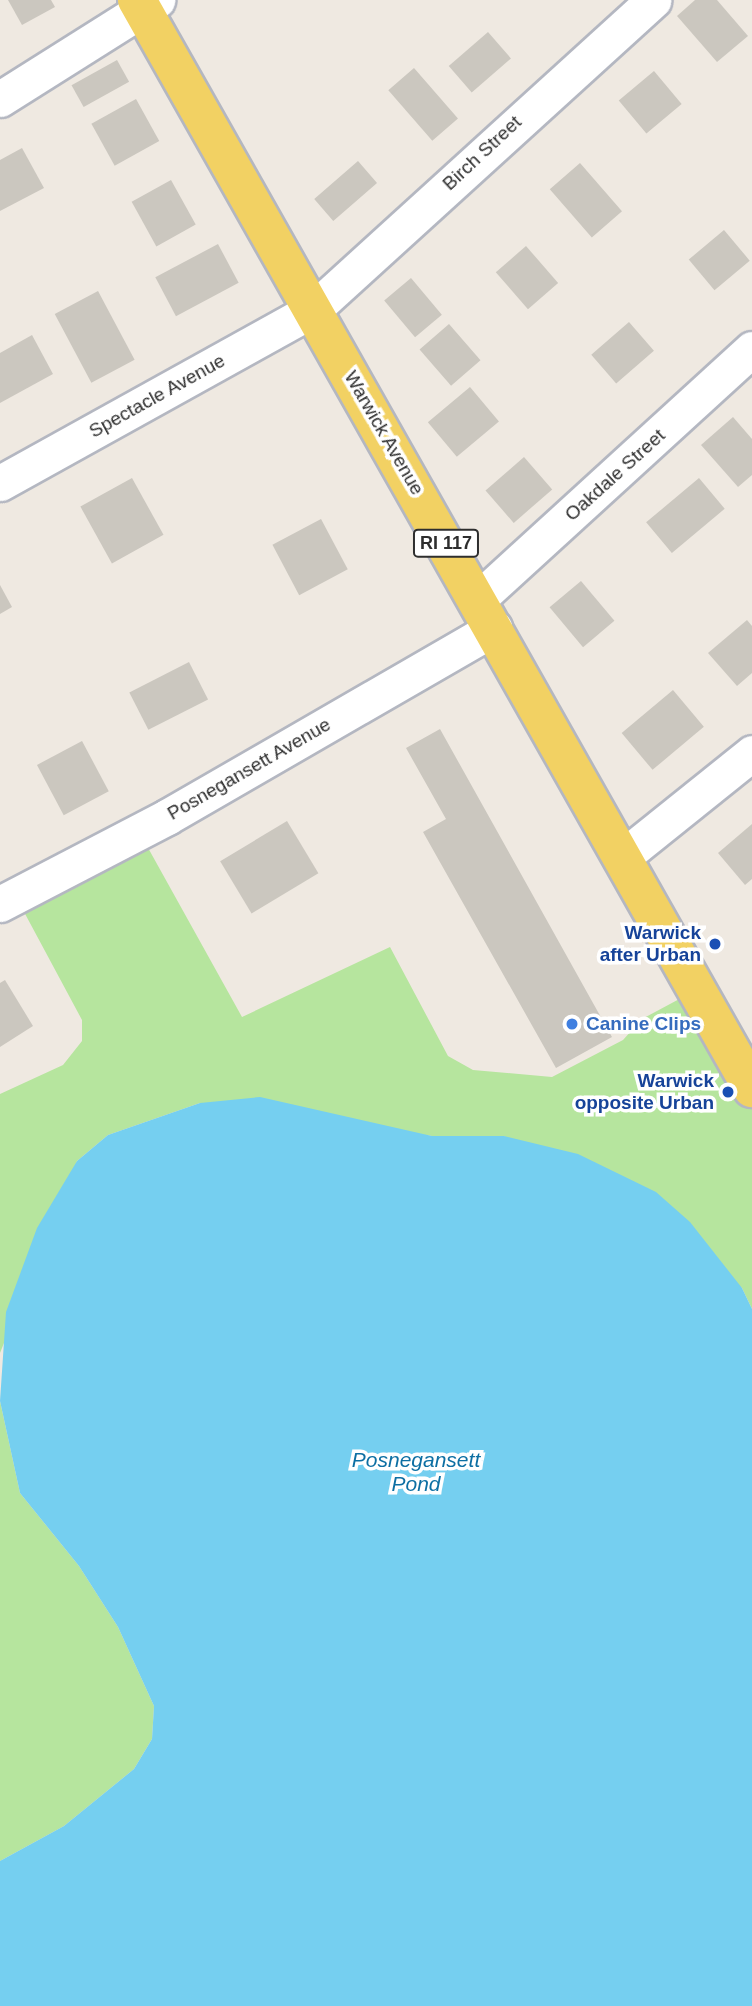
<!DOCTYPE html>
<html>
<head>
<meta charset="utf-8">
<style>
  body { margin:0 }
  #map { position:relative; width:752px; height:2006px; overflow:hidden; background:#efe9e1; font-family:Helvetica,sans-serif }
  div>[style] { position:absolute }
  .green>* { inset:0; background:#b6e59e }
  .water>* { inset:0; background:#75cff0 }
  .building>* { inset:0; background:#cbc7bf; transform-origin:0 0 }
  .roads { filter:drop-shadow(2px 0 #b4b7c1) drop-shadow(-2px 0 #b4b7c1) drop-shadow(0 2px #b4b7c1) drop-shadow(0 -2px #b4b7c1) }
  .minor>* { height:35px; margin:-17.5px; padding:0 17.5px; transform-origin:17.5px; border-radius:17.5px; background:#fff }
  .major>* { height:38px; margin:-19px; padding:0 19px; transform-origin:19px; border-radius:19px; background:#f2d163 }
  .dots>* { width:19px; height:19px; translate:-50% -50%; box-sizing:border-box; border:4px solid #fff; border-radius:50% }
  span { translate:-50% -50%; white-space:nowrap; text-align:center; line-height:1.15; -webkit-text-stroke:7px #fff; paint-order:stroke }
  .shield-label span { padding:2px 5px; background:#fff; border:2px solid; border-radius:5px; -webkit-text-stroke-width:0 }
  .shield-label { font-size:18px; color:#2e2e2e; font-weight:700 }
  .street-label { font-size:19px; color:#2e2e2e }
  .transit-label { font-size:19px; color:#164399; font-weight:700 }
  .right { translate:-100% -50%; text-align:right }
  .shop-label { font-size:19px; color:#366cbe; font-weight:700 }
  .left { translate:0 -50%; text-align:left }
  .water-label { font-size:21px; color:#0d6fa3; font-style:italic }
</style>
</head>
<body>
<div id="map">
  <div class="green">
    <div style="clip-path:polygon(137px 828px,242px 1017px,390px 947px,448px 1056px,473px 1070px,552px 1077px,623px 1040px,642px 1019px,698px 989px,752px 1084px,752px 1309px,742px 1288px,504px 1136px,432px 1136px,200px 1103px,108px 1135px,77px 1161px,0 1353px,0 1094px,63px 1065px,82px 1041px,82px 1020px,16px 897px)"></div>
    <div style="clip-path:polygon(0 1401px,20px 1493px,79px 1566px,118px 1627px,154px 1706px,152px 1739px,134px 1769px,64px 1826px,0 1861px)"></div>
  </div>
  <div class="water">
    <div style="clip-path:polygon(260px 1097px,432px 1136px,504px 1136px,578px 1154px,656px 1192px,690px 1222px,742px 1288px,752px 1309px,752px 2006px,0 2006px,0 1861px,64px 1826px,134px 1769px,152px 1739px,154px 1706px,118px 1627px,79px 1566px,20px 1493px,0 1401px,6px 1312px,37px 1228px,77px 1161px,108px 1135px,200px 1103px)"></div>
  </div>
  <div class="building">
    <div style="clip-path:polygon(8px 0,51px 0,55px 7px,22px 25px)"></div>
    <div style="clip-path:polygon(695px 0,717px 0,748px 36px,717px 62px,677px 16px)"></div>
    <div style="left:488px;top:32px;width:35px;height:52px;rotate:49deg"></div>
    <div style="left:117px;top:60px;width:25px;height:52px;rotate:61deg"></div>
    <div style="left:414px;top:68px;width:67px;height:34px;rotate:49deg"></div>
    <div style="left:654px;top:71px;width:43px;height:46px;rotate:50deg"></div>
    <div style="left:136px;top:99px;width:48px;height:51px;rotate:61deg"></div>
    <div style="clip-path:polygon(22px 148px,44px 188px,0 211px,0 160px)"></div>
    <div style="left:358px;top:161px;width:29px;height:58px;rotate:49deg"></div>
    <div style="left:580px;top:163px;width:64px;height:40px;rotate:49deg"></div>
    <div style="left:171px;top:180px;width:51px;height:45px;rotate:61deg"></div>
    <div style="left:724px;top:230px;width:40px;height:46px;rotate:50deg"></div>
    <div style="left:218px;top:244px;width:44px;height:71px;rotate:62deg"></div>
    <div style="left:526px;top:246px;width:49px;height:40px;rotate:49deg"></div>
    <div style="left:411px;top:278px;width:48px;height:35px;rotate:50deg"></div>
    <div style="left:98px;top:291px;width:78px;height:49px;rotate:62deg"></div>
    <div style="left:629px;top:322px;width:38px;height:50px;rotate:49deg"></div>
    <div style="left:449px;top:324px;width:48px;height:39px;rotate:49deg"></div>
    <div style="clip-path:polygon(32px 335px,53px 374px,0 403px,0 353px)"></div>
    <div style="left:470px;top:387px;width:45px;height:55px;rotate:50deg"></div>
    <div style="clip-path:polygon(733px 417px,752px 439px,752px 475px,738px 487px,701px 445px)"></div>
    <div style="left:524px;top:457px;width:43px;height:51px;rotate:49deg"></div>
    <div style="left:132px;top:478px;width:65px;height:59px;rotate:61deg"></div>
    <div style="left:699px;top:478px;width:40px;height:69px;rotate:50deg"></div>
    <div style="left:321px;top:519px;width:57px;height:55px;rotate:62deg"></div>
    <div style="left:581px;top:581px;width:52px;height:41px;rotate:50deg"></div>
    <div style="clip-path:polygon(0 585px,12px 607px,0 614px)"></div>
    <div style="clip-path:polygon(747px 620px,752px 626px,752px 673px,737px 686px,708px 653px)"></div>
    <div style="left:189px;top:662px;width:42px;height:67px;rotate:63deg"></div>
    <div style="left:673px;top:690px;width:48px;height:67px;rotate:50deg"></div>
    <div style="clip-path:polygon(440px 729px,612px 1037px,556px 1068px,423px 832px,446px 819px,406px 748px)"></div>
    <div style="left:82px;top:741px;width:57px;height:51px;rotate:62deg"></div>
    <div style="left:287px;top:821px;width:61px;height:78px;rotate:59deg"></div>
    <div style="clip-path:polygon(752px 824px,752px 879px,745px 885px,718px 853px)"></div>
    <div style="clip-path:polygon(5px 980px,33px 1026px,0 1047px,0 983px)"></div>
  </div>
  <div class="roads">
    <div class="minor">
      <div style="left:0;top:99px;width:186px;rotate:-32.2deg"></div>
      <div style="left:0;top:483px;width:359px;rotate:-29deg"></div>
      <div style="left:314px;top:309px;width:459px;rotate:-42.3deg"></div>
      <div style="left:477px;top:600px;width:372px;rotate:-42.4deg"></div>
      <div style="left:624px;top:856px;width:164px;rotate:-38.8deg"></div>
      <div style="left:0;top:904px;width:188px;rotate:-27.5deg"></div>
      <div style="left:167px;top:817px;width:378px;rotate:-30deg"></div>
    </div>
    <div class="major">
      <div style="left:137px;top:0;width:1250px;rotate:60.52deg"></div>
    </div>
  </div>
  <div class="dots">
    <div style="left:715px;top:944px;background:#1a4fb4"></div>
    <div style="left:572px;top:1024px;background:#3f7fe0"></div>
    <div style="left:728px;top:1092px;background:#1a4fb4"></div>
  </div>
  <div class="shield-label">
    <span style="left:446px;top:543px">RI 117</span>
  </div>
  <div class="street-label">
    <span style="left:482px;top:153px;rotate:-43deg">Birch Street</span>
    <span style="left:157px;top:396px;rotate:-29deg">Spectacle Avenue</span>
    <span style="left:384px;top:433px;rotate:60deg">Warwick Avenue</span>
    <span style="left:615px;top:475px;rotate:-42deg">Oakdale Street</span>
    <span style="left:249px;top:769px;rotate:-30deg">Posnegansett Avenue</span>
  </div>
  <div class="transit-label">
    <span class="right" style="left:701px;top:944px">Warwick<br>after Urban</span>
    <span class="right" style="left:714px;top:1092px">Warwick<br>opposite Urban</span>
  </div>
  <div class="shop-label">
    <span class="left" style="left:586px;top:1024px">Canine Clips</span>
  </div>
  <div class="water-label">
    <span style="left:416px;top:1472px">Posnegansett<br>Pond</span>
  </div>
</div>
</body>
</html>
